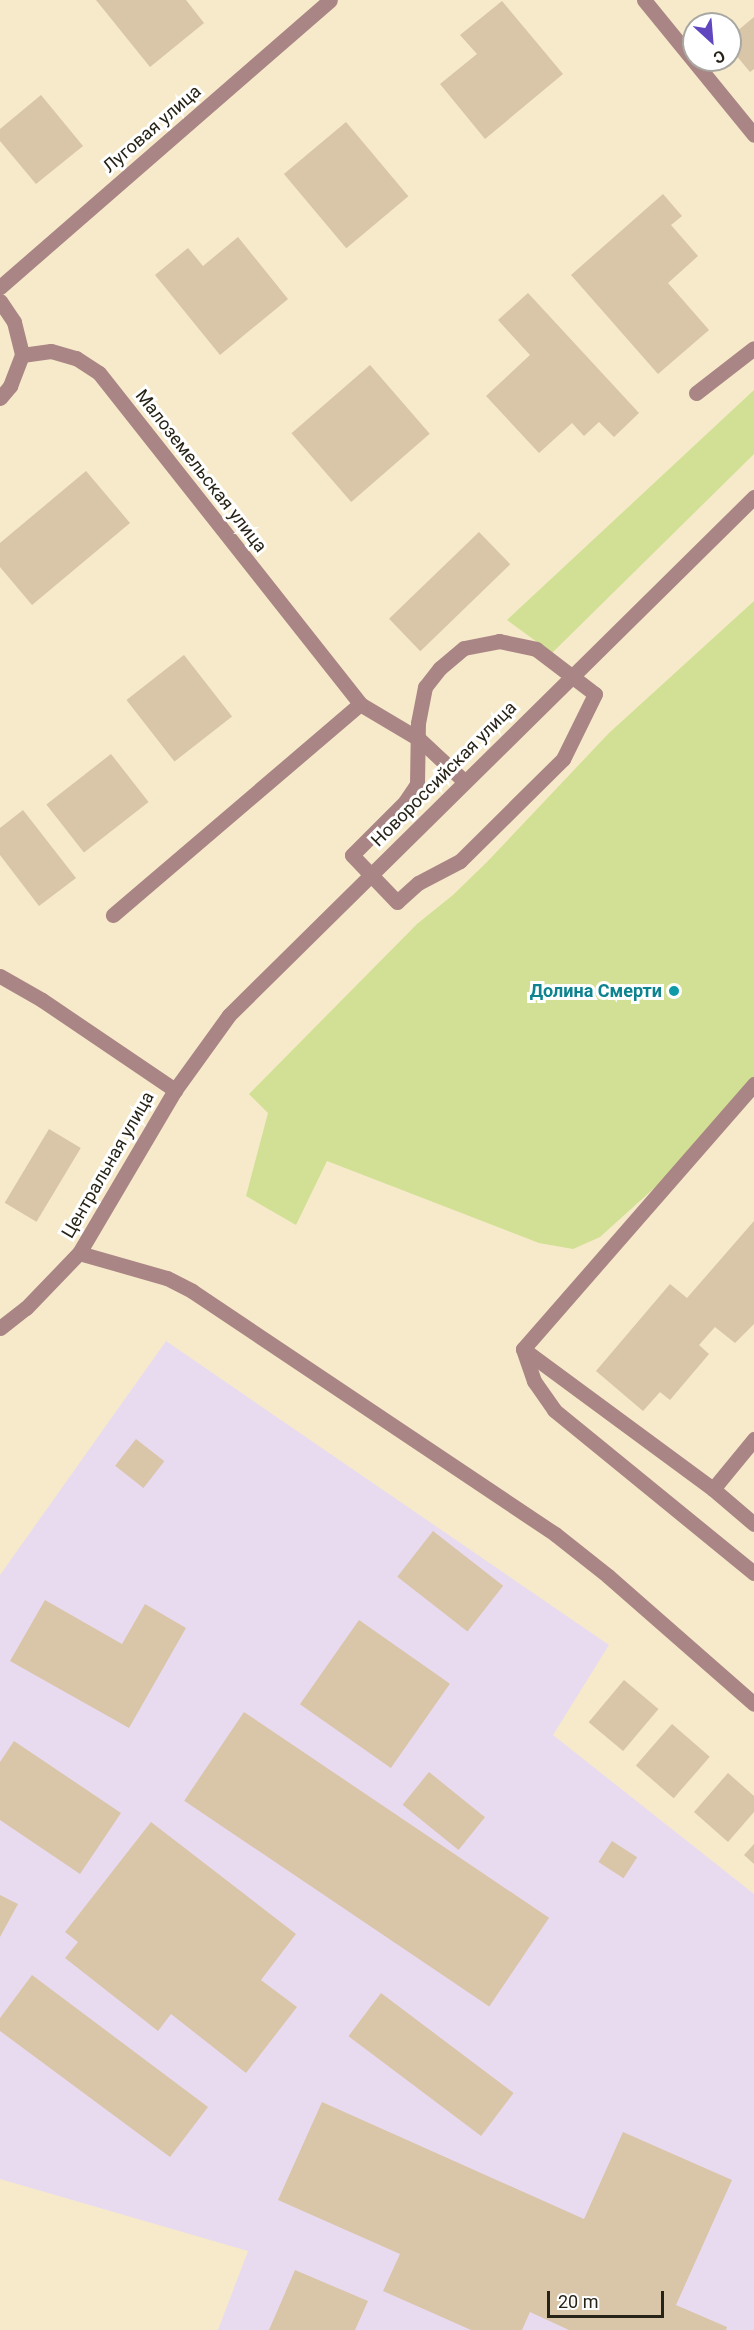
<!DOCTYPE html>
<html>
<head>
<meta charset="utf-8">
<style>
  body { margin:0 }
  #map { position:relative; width:754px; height:2330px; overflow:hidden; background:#f6eaca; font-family:Roboto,sans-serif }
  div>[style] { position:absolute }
  .industrial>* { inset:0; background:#e9dbef }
  .green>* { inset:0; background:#d1e094 }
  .building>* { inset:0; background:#d9c5a8; transform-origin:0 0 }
  .service>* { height:15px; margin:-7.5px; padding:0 7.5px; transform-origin:7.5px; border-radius:7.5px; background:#aa8585 }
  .minor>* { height:15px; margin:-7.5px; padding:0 7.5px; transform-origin:7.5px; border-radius:7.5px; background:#aa8585 }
  .tertiary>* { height:15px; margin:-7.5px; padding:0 7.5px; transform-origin:7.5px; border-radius:7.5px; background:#aa8585 }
  .dots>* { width:16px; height:16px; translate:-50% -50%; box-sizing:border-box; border:3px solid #fff; border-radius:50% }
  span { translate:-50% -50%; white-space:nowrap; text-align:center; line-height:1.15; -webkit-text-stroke:6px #fff; paint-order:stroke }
  .street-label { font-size:18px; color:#272317 }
  .culture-label { font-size:18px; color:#0d838f; font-weight:700 }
  .right { translate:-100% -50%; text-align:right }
  .north { position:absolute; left:682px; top:12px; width:60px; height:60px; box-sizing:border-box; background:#fff; border:2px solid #a9a7a2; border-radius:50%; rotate:154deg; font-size:16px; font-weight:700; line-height:24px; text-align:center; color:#272317 }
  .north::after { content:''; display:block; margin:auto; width:21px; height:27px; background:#6046bf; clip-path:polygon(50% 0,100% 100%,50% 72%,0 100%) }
  .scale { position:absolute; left:547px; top:2291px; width:117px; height:27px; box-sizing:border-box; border:3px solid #272317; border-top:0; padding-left:8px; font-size:18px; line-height:21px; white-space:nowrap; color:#272317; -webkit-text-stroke:4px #fff; paint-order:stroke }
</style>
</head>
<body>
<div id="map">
  <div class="industrial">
    <div style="clip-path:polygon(166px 1341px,609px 1645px,553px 1735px,754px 1894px,754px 2330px,218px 2330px,248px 2251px,0 2179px,0 1575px)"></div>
  </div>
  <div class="green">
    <div style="clip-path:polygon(754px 390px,754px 454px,552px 653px,507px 620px)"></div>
    <div style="clip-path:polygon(754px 601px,754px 1082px,672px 1172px,600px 1237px,573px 1249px,539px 1243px,327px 1161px,296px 1225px,246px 1196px,268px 1113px,249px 1094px,417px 924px,453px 895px,487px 862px,609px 733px)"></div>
  </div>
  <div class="building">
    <div style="clip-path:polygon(96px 0,186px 0,204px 23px,150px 67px)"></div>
    <div style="clip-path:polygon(502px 1px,563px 74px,485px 139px,440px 84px,477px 54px,460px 35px)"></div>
    <div style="clip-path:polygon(754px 17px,754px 69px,750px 72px,730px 48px,730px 37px)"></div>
    <div style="clip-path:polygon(41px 95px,83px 146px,36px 184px,0 141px,0 129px)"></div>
    <div style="left:346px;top:122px;width:97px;height:81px;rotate:50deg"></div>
    <div style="clip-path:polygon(663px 194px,682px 216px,671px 225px,698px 256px,668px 283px,709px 330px,658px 374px,571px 275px)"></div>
    <div style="clip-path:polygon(238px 237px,288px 299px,220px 355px,155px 275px,188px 248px,203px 266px)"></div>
    <div style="clip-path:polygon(528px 293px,639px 413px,614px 437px,599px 422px,584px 436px,572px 423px,539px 453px,486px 396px,530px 355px,498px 320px)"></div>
    <div style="left:370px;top:365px;width:91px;height:104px;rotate:49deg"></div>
    <div style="clip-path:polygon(86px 471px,130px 523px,32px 605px,0 567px,0 543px)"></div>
    <div style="left:479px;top:532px;width:45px;height:125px;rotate:46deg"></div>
    <div style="left:184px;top:655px;width:78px;height:73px;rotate:52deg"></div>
    <div style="left:111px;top:754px;width:61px;height:82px;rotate:52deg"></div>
    <div style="clip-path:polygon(23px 810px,76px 878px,39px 906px,0 855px,0 828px)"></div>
    <div style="left:49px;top:1129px;width:37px;height:86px;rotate:31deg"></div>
    <div style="clip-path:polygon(754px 1221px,754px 1324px,735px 1343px,715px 1327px,699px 1345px,709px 1354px,670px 1400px,660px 1392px,643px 1411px,596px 1371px,670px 1284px,687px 1298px)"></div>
    <div style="left:136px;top:1439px;width:36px;height:34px;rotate:38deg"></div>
    <div style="left:433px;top:1531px;width:89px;height:58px;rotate:38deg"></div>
    <div style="clip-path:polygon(45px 1600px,122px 1644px,145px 1604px,186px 1628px,129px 1728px,10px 1661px)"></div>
    <div style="left:359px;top:1620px;width:111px;height:103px;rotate:35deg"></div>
    <div style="left:624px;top:1680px;width:45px;height:55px;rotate:40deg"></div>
    <div style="left:244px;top:1712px;width:368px;height:107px;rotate:34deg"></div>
    <div style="left:672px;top:1724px;width:50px;height:55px;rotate:41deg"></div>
    <div style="clip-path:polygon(14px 1741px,121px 1813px,80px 1874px,0 1820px,0 1762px)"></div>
    <div style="left:429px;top:1772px;width:72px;height:42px;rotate:39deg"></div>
    <div style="clip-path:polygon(728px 1773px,754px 1796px,754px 1812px,728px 1842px,694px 1812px)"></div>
    <div style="clip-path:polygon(151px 1822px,296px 1934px,261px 1980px,297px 2007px,246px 2073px,171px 2014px,158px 2031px,65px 1958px,78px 1942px,65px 1932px)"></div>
    <div style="left:612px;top:1841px;width:30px;height:25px;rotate:33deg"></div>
    <div style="clip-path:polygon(754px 1844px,754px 1864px,744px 1855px)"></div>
    <div style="clip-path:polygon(0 1895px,18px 1904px,0 1937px)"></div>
    <div style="clip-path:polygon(32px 1975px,208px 2107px,170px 2157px,0 2031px,0 2018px)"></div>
    <div style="left:381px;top:1993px;width:166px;height:54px;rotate:37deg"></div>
    <div style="clip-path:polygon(322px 2102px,584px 2219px,623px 2132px,732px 2180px,676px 2305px,727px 2327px,726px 2330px,569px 2330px,530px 2312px,522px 2330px,471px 2330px,383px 2291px,400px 2254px,278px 2200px)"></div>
    <div style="clip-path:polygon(295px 2270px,368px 2301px,355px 2330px,269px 2330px)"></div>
  </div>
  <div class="service">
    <div style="left:696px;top:393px;width:73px;rotate:-37.8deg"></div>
    <div style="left:499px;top:641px;width:38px;rotate:12deg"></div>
    <div style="left:536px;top:649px;width:74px;rotate:37.3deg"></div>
    <div style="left:595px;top:694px;width:72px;rotate:116.2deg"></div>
    <div style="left:563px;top:759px;width:145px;rotate:135.3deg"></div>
    <div style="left:460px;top:861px;width:47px;rotate:152.4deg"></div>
    <div style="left:418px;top:883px;width:28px;rotate:138deg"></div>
    <div style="left:397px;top:902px;width:65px;rotate:-133.8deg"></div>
    <div style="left:352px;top:855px;width:75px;rotate:-45deg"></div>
    <div style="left:405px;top:802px;width:22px;rotate:-56deg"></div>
    <div style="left:417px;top:784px;width:61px;rotate:-89.1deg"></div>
    <div style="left:418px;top:723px;width:37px;rotate:-79deg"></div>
    <div style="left:425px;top:687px;width:24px;rotate:-52deg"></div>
    <div style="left:440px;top:668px;width:31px;rotate:-40deg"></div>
    <div style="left:464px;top:648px;width:36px;rotate:-11deg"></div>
    <div style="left:360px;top:704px;width:69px;rotate:30.7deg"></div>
    <div style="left:419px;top:739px;width:62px;rotate:43deg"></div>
    <div style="left:523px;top:1349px;width:352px;rotate:-48.9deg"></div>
    <div style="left:523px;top:1349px;width:34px;rotate:71deg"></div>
    <div style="left:534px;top:1381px;width:35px;rotate:55deg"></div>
    <div style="left:554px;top:1410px;width:258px;rotate:39.2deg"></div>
    <div style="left:523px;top:1349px;width:236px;rotate:36.4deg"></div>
    <div style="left:713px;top:1489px;width:54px;rotate:40.5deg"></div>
    <div style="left:713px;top:1489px;width:65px;rotate:-50.6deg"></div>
  </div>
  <div class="minor">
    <div style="left:644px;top:0;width:174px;rotate:50.8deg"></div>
    <div style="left:0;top:287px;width:437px;rotate:-41deg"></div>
    <div style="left:0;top:301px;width:25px;rotate:56deg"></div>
    <div style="left:14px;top:322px;width:34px;rotate:76deg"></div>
    <div style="left:22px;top:355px;width:29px;rotate:-8deg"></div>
    <div style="left:51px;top:351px;width:26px;rotate:16deg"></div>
    <div style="left:76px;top:358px;width:27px;rotate:33deg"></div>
    <div style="left:99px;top:373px;width:422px;rotate:51.7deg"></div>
    <div style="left:360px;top:704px;width:325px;rotate:139.5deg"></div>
    <div style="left:0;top:398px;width:16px;rotate:-50deg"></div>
    <div style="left:10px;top:386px;width:33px;rotate:-69deg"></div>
    <div style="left:0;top:976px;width:48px;rotate:29.7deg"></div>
    <div style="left:42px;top:1000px;width:161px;rotate:34.1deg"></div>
    <div style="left:79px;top:1253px;width:91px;rotate:15.9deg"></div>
    <div style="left:167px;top:1278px;width:28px;rotate:27deg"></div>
    <div style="left:192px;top:1291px;width:437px;rotate:33.8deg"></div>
    <div style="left:555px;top:1534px;width:68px;rotate:38.4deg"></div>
    <div style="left:608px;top:1576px;width:194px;rotate:41.2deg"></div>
  </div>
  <div class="tertiary">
    <div style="left:0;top:1328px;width:33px;rotate:-38deg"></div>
    <div style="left:26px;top:1308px;width:76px;rotate:-46.1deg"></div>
    <div style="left:79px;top:1253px;width:189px;rotate:-59.5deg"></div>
    <div style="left:175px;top:1090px;width:92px;rotate:-54.2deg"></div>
    <div style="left:229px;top:1015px;width:738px;rotate:-44.62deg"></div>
  </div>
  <div class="dots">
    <div style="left:674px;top:991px;background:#0f9aa8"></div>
  </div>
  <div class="street-label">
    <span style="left:152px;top:129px;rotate:-41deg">Луговая улица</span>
    <span style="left:201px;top:471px;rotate:52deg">Малоземельская улица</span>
    <span style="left:444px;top:774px;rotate:-45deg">Новороссийская улица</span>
    <span style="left:108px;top:1165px;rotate:-60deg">Центральная улица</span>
  </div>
  <div class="culture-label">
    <span class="right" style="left:662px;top:991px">Долина Смерти</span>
  </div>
  <div class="north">С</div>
  <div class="scale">20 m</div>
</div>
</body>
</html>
